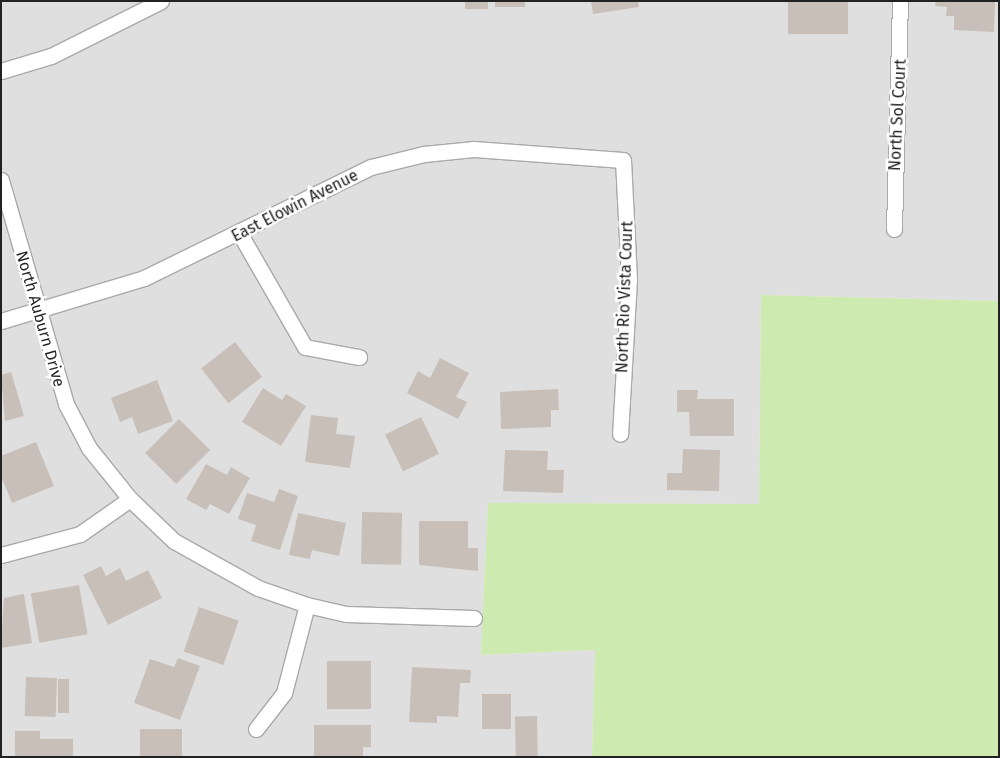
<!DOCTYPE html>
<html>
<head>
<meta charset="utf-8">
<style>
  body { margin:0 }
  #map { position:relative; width:1000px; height:758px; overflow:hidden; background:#f2efe9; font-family:"Fira Sans",sans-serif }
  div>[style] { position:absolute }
  .residential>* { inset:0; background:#e0dfdf }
  .grass>* { inset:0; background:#cdebb0 }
  .building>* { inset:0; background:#c7bfb8; transform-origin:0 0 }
  .roads { filter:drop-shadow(1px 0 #a9a9a9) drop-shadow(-1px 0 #a9a9a9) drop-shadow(0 1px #a9a9a9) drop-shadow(0 -1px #a9a9a9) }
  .street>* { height:15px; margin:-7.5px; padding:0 7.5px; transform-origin:7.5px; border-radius:7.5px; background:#fff }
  span { translate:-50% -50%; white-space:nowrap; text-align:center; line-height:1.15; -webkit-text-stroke:5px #fff; paint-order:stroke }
  .street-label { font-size:16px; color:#222 }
  .frame { position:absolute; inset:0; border:2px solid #222; pointer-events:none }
</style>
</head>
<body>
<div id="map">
  <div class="residential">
    <div style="clip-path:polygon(1px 1px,999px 1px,999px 301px,761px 295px,759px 504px,488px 503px,481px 655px,595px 650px,592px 757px,1px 757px)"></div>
  </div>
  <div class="grass">
    <div style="clip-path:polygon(761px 295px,999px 301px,999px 757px,592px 757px,595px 650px,481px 655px,488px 503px,759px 504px)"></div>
  </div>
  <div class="building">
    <div style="left:465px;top:1px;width:23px;height:8px"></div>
    <div style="left:495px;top:1px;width:30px;height:6px"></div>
    <div style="clip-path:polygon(591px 1px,638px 1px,639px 7px,593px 14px)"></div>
    <div style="left:788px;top:1px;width:60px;height:33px"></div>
    <div style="clip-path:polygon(936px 1px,995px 1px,994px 32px,954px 30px,954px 16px,946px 16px,947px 7px,935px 6px)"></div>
    <div style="left:235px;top:342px;width:44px;height:43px;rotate:52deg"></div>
    <div style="clip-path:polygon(440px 358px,469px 373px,456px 397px,467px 402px,458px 419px,407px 393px,418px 371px,430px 378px)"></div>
    <div style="clip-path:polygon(11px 372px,24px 416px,5px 421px,1px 375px)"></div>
    <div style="clip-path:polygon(157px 380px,173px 421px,138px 434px,132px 417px,120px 422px,111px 398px)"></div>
    <div style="clip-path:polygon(263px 388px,282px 400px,286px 394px,306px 406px,281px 446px,242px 422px)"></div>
    <div style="clip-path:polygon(558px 389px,559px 410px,551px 410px,551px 427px,501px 429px,500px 392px)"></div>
    <div style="clip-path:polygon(677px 390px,698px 390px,697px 399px,734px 399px,734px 436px,690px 436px,689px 412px,677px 412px)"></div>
    <div style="clip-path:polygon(311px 415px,338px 418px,336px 434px,355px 436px,350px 468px,305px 462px)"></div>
    <div style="left:421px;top:417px;width:41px;height:40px;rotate:64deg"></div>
    <div style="left:179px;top:419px;width:44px;height:48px;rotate:45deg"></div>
    <div style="clip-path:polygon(36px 442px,54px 486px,12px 503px,1px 476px,1px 456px)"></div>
    <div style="clip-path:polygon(683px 449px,720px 450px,719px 491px,667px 490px,667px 473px,682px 473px)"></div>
    <div style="clip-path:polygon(505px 450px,548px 451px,547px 470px,564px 470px,563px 493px,503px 491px)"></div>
    <div style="clip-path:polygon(206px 464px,227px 475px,231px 467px,250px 478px,229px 514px,210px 504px,206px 510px,186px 499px)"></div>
    <div style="clip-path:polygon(279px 489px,298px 496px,280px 550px,251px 541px,256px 525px,238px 519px,247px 493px,274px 502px)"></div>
    <div style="left:362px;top:512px;width:40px;height:52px;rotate:1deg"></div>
    <div style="clip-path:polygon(298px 513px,346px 523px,339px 556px,312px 550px,310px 559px,289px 555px)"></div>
    <div style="clip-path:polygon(419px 521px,468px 521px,468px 548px,478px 548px,478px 571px,419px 565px)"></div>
    <div style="clip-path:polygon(101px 566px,106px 576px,120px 568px,126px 581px,148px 570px,162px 598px,108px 625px,83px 575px)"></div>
    <div style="left:79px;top:585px;width:50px;height:49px;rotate:80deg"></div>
    <div style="clip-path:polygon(24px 594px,32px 643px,1px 648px,4px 598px)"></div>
    <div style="left:199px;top:607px;width:42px;height:47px;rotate:19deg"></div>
    <div style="clip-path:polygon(178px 658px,200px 666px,180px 720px,134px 703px,150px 659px,174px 667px)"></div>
    <div style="left:327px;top:661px;width:44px;height:48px"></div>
    <div style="clip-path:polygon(412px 667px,471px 670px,470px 683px,460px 683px,458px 717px,437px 716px,437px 723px,409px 722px)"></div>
    <div style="left:26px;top:677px;width:31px;height:39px;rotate:2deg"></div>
    <div style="left:58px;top:679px;width:11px;height:34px"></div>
    <div style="left:482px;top:694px;width:29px;height:35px"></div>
    <div style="left:537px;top:716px;width:41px;height:22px;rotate:89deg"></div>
    <div style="clip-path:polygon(314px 725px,371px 725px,371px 747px,363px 747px,363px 757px,314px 757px)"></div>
    <div style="left:140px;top:729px;width:42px;height:28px"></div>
    <div style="clip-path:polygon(15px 731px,40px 731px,40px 739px,73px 739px,73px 757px,15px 757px)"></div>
  </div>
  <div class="roads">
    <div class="street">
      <div style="left:1px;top:71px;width:52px;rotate:-16.7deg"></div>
      <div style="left:51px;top:56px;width:123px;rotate:-26.6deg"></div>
      <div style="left:1px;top:180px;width:233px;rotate:73.8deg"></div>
      <div style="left:66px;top:404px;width:50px;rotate:62.4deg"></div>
      <div style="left:89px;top:448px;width:65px;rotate:51.2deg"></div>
      <div style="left:130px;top:499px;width:61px;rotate:43.7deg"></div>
      <div style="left:174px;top:541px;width:96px;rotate:29.2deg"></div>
      <div style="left:258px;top:588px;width:52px;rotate:19.1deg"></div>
      <div style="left:307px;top:605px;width:40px;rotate:13deg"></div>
      <div style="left:346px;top:614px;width:128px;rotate:1.8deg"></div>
      <div style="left:894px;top:229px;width:228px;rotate:-88.5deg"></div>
      <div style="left:240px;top:234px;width:130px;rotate:60.1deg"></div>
      <div style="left:305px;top:347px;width:55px;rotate:10.5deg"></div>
      <div style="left:1px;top:321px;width:149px;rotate:-16.7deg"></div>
      <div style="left:144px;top:278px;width:253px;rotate:-26.1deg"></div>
      <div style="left:371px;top:167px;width:55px;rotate:-13.8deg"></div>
      <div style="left:424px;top:154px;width:50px;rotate:-5.7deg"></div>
      <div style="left:474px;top:149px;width:149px;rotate:4.2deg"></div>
      <div style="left:623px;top:160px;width:119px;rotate:87.1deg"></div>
      <div style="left:629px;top:279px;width:155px;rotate:93.3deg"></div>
      <div style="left:1px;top:555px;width:82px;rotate:-14.9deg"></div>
      <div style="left:80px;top:534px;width:61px;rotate:-35deg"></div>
      <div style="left:256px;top:729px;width:46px;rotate:-52.1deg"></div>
      <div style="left:284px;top:693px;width:91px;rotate:-75.4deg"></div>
    </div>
  </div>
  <div class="street-label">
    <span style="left:898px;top:115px;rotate:-87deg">North Sol Court</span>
    <span style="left:295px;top:206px;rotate:-27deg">East Elowin Avenue</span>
    <span style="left:625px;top:297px;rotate:-88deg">North Rio Vista Court</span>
    <span style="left:40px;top:319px;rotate:74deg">North Auburn Drive</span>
  </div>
  <div class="frame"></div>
</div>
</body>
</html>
